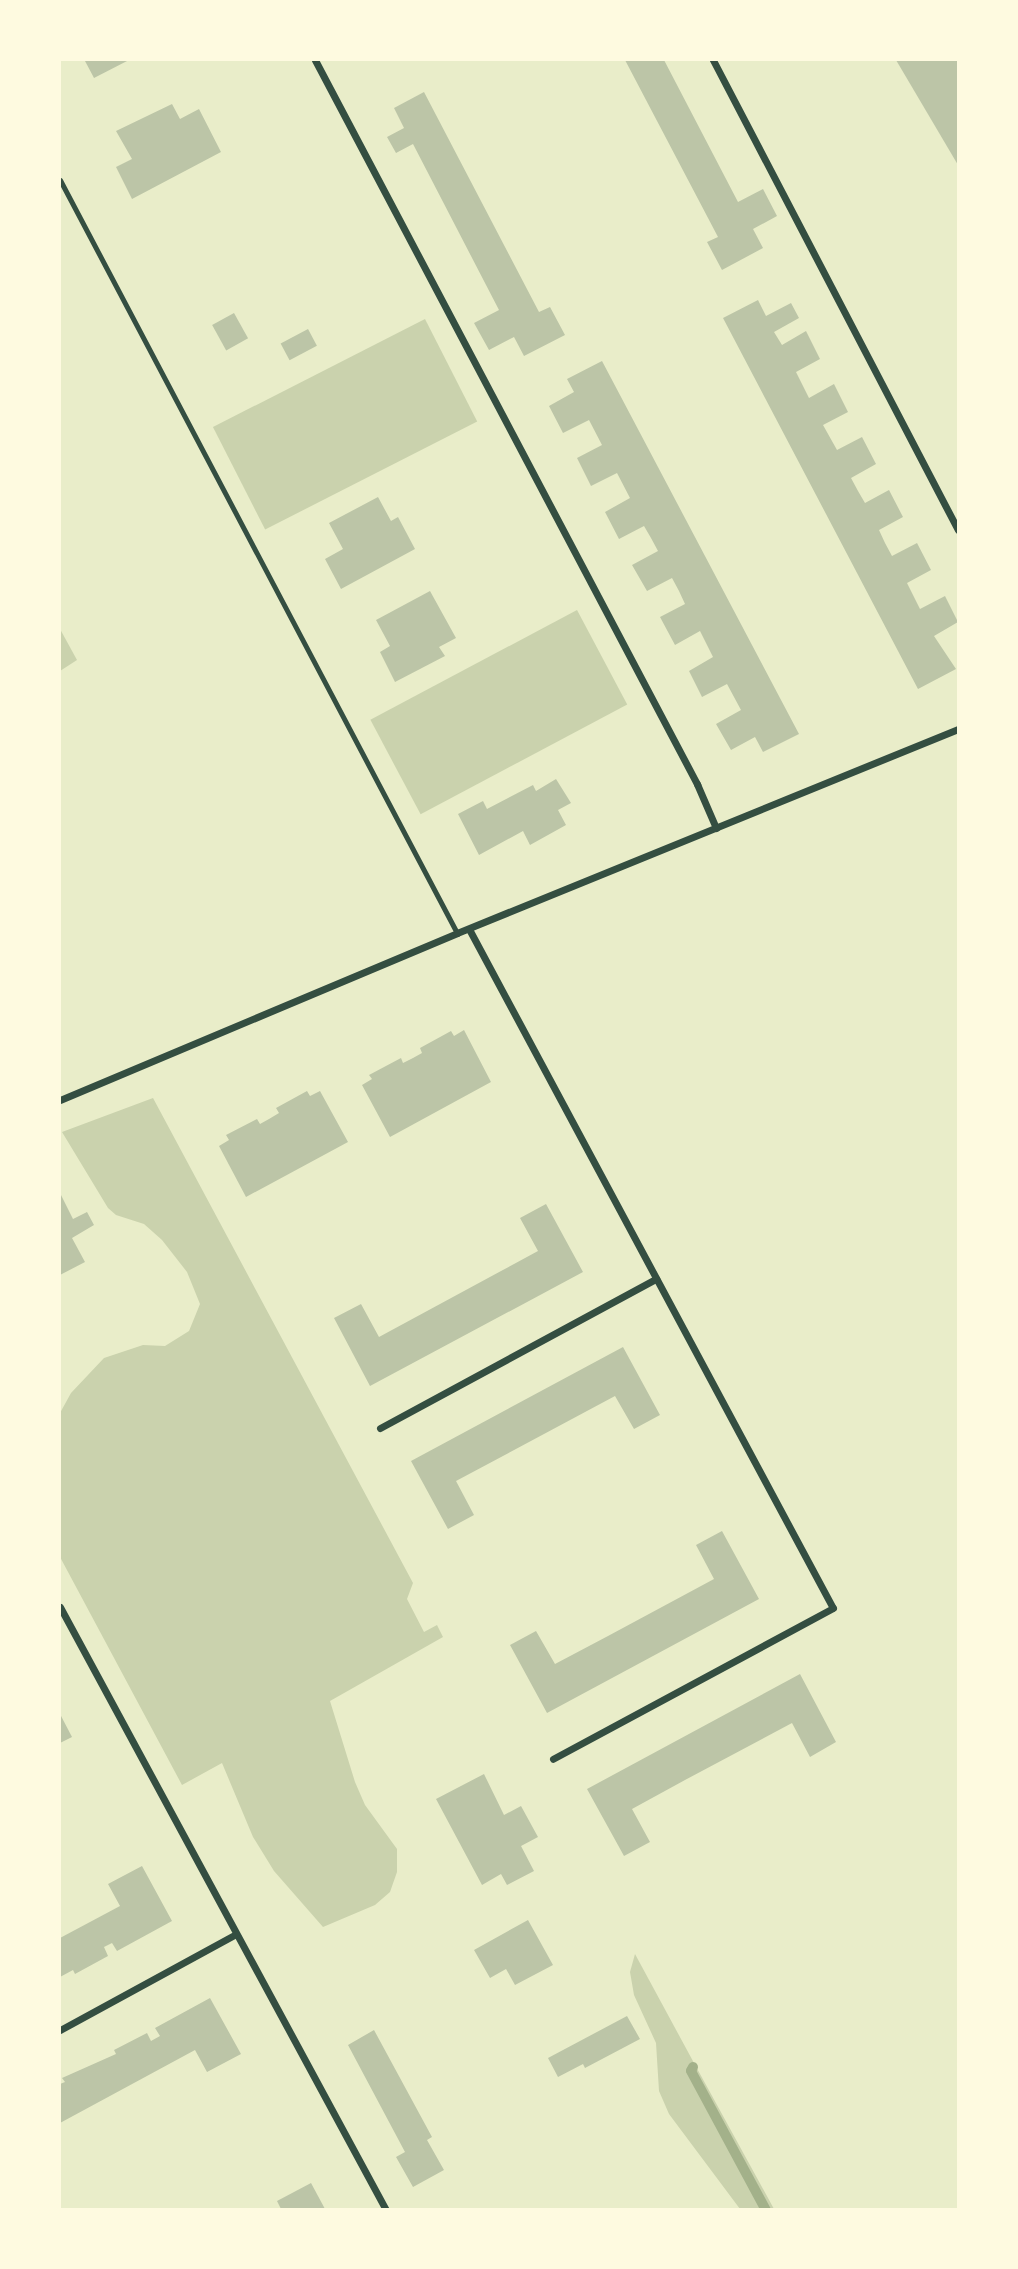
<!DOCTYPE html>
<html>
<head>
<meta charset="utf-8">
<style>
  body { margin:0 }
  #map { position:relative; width:1018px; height:2269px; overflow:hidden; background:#e9edc9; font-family:Figtree,sans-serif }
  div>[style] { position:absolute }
  .green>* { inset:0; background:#cad2ad; transform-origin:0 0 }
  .stream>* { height:10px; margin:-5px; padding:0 5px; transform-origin:5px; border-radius:5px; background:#a3b18a }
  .building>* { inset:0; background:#bcc5a7; transform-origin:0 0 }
  .service>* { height:5px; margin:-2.5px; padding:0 2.5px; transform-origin:2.5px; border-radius:2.5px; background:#344e41 }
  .minor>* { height:7px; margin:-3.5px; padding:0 3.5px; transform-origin:3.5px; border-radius:3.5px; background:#344e41 }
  span { translate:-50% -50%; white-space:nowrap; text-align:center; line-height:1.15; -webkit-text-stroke:6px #fefae0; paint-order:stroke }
  .frame { position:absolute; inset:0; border:61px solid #fefae0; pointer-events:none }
</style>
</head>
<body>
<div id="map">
  <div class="green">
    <div style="left:425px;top:319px;width:115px;height:238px;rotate:63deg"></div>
    <div style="left:577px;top:610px;width:107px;height:234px;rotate:62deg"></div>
    <div style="clip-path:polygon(60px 629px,77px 660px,60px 671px)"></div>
    <div style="clip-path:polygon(153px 1098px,413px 1583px,407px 1599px,424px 1632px,437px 1625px,443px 1637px,330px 1701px,355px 1782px,365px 1805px,397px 1849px,397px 1872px,390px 1892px,375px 1905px,323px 1927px,274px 1871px,253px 1837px,222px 1763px,182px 1785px,60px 1557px,60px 1413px,71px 1393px,104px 1358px,143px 1345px,165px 1346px,189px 1331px,200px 1304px,187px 1272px,162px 1240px,144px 1224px,116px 1215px,108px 1208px,62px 1132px)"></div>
    <div style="clip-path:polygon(635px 1954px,694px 2063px,774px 2209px,740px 2209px,669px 2114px,659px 2091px,656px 2043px,634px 1995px,630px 1972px)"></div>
  </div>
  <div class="stream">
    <div style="left:693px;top:2067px;width:4px;rotate:117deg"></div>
    <div style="left:691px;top:2071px;width:158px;rotate:61.7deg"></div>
  </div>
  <div class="building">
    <div style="clip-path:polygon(81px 60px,129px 60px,94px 78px,85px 61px)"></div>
    <div style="clip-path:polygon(625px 60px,664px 60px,738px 202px,763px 189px,777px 216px,753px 229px,763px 248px,722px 270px,707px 242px,718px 237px)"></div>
    <div style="clip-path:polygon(896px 60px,958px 60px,958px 165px)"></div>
    <div style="clip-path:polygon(424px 92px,539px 312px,550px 307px,565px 335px,524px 356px,514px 337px,489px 350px,474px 323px,499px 310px,413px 144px,396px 153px,387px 137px,404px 128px,394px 108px)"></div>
    <div style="clip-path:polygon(172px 104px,180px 119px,199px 109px,221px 152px,132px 199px,116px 167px,132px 159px,116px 131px)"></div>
    <div style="clip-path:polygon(758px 300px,766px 316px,791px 303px,799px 318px,774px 332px,782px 345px,806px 331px,820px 359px,796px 372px,809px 398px,834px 384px,848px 412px,823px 425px,837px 450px,862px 437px,876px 464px,851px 478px,858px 491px,865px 503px,889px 490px,903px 517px,879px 530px,885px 543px,892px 556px,917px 543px,931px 570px,907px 583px,920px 609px,945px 596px,958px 622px,934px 636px,956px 669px,918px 689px,723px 318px)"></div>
    <div style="left:234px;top:313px;width:29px;height:25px;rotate:61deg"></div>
    <div style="left:308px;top:329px;width:19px;height:31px;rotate:62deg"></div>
    <div style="clip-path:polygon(602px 361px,799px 734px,763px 752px,755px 737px,731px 750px,716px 724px,741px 710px,727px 684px,702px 697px,689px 671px,713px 657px,700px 631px,675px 645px,660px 617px,685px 604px,679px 591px,672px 578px,647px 591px,632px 565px,658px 551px,651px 538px,644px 526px,619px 539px,605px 512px,630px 498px,617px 473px,591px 486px,577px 458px,602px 445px,589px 420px,563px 433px,549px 406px,574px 392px,567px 379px)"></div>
    <div style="clip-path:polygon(378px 497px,391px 521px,398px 517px,415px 549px,341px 589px,325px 559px,343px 549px,329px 523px)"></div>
    <div style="clip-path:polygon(430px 591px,456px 638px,439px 647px,445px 656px,395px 682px,380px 652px,390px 646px,376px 620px)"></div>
    <div style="clip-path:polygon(556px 779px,571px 803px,558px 810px,566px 825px,530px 845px,523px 831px,479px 855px,458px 814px,483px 801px,487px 809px,533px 785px,536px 791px)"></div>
    <div style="clip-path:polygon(464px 1030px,491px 1082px,390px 1137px,362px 1085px,372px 1079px,369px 1075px,401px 1058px,403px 1063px,413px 1058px,422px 1053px,420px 1048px,451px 1031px,454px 1036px)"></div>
    <div style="clip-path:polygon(307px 1091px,310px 1096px,320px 1091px,348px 1142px,246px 1197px,219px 1146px,229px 1140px,226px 1135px,257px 1119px,260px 1124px,269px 1119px,279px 1113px,276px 1108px)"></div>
    <div style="clip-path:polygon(60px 1193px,73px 1219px,87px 1212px,94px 1225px,72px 1238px,85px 1262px,60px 1275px)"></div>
    <div style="clip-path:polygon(546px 1204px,583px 1272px,370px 1386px,334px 1318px,361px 1304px,379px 1337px,538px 1251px,520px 1218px)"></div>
    <div style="clip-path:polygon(623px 1347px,660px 1415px,634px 1429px,615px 1396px,456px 1481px,474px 1515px,448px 1529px,411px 1461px)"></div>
    <div style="clip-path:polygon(722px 1531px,759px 1599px,547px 1713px,510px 1645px,536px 1631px,555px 1664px,608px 1636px,714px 1579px,696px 1545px)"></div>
    <div style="clip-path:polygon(800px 1674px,836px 1742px,810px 1757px,792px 1723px,685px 1780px,632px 1809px,650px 1842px,624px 1856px,587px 1789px)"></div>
    <div style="clip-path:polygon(60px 1714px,72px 1737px,60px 1743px)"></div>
    <div style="clip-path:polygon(484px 1774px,504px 1815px,521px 1806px,538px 1837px,521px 1846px,534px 1871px,507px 1885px,501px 1874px,482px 1885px,436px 1799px)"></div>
    <div style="clip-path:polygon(142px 1866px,172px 1921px,117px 1951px,112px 1943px,104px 1947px,108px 1956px,75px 1974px,73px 1970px,60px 1977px,60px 1938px,120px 1906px,108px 1884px)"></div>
    <div style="clip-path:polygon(528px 1920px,553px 1965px,515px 1985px,506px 1969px,490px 1978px,474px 1950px)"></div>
    <div style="clip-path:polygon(210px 1998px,241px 2054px,207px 2072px,195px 2050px,60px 2123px,60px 2084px,65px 2082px,62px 2078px,116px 2054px,114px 2050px,147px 2033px,151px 2041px,160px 2036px,155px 2028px)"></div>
    <div style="clip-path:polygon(627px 2016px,640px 2039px,585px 2068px,583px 2064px,558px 2077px,548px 2058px)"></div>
    <div style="clip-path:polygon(374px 2030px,432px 2137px,427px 2140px,444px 2170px,413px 2187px,396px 2157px,405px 2152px,348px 2045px)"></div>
    <div style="clip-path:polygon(311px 2183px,325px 2209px,281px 2209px,277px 2201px)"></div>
  </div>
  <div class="service">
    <div style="left:60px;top:180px;width:851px;rotate:62.2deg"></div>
  </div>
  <div class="minor">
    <div style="left:315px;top:60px;width:819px;rotate:62.18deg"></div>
    <div style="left:697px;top:784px;width:48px;rotate:66.6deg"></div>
    <div style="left:713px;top:60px;width:530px;rotate:62.47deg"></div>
    <div style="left:469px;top:929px;width:770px;rotate:61.81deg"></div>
    <div style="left:833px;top:1608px;width:318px;rotate:151.7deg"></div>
    <div style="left:60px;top:1100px;width:431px;rotate:-22.8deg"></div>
    <div style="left:457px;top:933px;width:541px;rotate:-22.16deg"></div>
    <div style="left:380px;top:1428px;width:314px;rotate:-28.4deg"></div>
    <div style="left:60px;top:1607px;width:685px;rotate:61.6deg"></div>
    <div style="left:60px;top:2030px;width:200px;rotate:-28.6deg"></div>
  </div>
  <div class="frame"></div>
</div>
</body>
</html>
